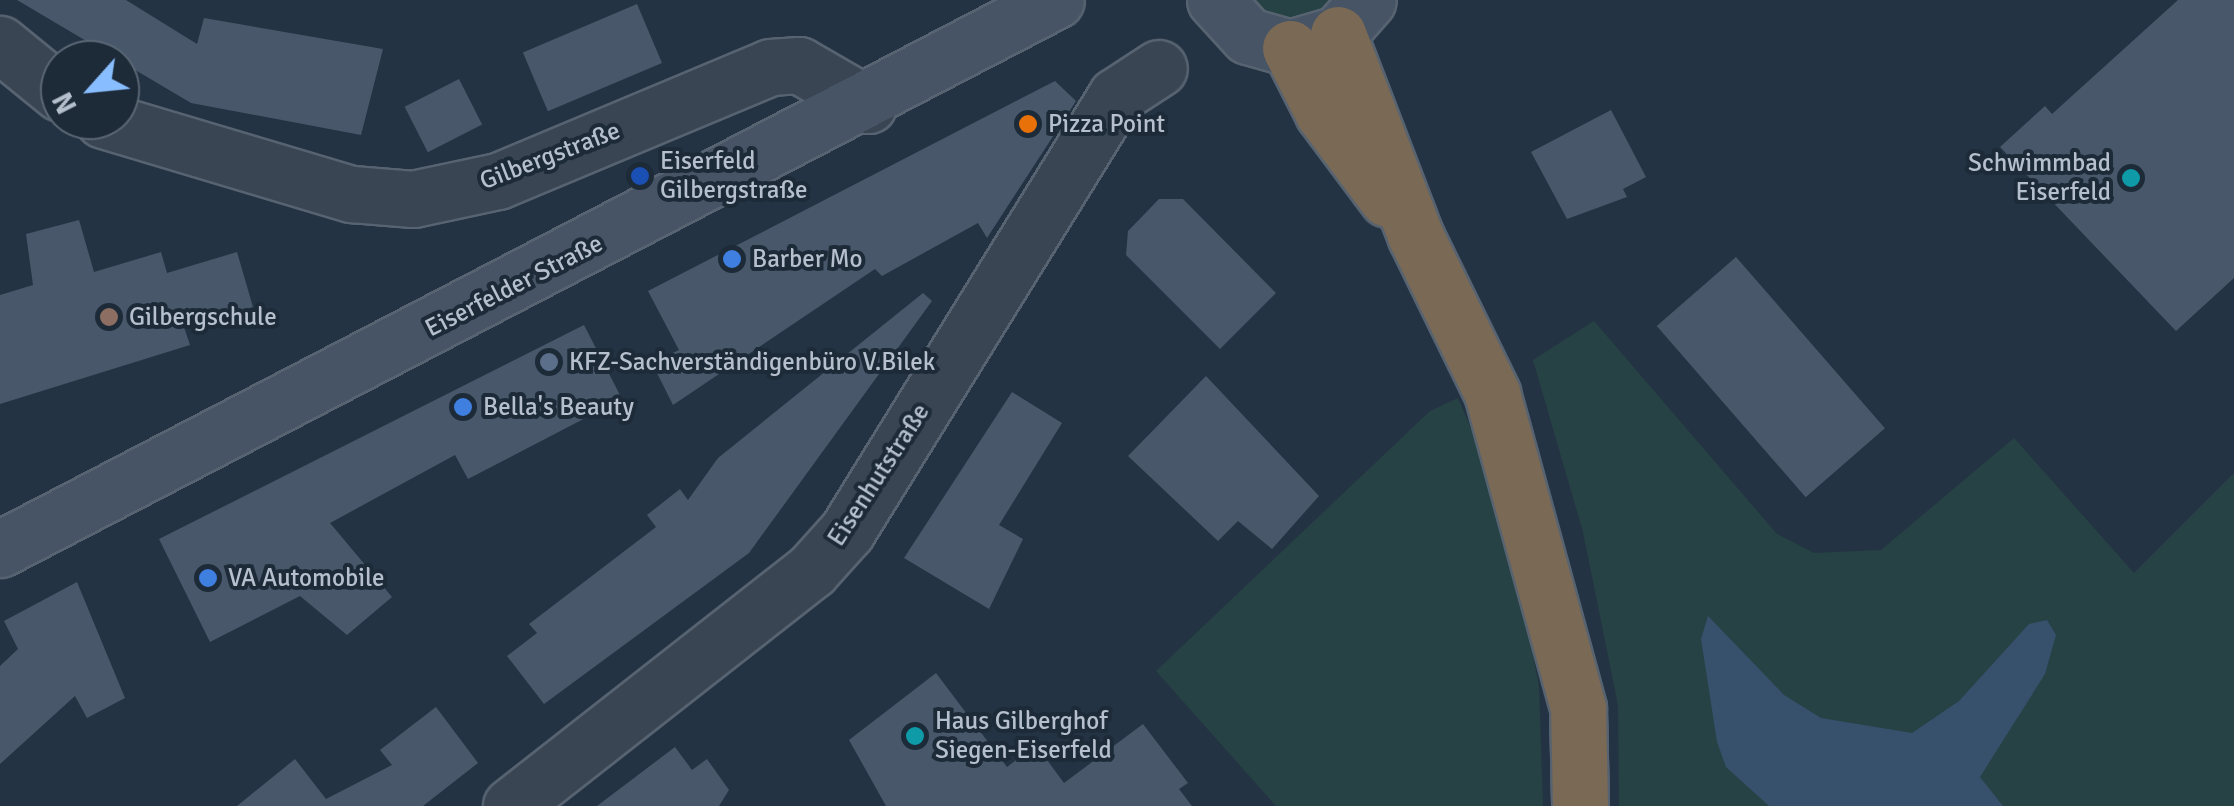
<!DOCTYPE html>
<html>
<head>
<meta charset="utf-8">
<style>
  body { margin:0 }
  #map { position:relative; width:2234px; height:806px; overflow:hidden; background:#243343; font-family:Signika,sans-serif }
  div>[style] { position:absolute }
  .green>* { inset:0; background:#264244 }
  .water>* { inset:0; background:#37506c }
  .building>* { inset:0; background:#48576a; transform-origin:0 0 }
  .roads { filter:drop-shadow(2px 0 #576370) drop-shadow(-2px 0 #576370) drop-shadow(0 2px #576370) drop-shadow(0 -2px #576370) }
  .street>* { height:55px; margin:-27.5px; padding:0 27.5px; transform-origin:27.5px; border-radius:27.5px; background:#394553 }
  .secondary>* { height:55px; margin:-27.5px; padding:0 27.5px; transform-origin:27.5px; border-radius:27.5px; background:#465466 }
  .highway>* { height:55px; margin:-27.5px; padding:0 27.5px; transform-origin:27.5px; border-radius:27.5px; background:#796955 }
  .dots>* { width:28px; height:28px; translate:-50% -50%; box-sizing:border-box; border:5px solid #1d2a38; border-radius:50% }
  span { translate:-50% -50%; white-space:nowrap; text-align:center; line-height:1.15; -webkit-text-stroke:8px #1d2a38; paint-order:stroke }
  .poi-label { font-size:25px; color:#b6c0cd }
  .left { translate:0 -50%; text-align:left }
  .right { translate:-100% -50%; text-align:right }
  .street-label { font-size:25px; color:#b6c0cd }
  .north { position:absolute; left:40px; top:40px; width:100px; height:100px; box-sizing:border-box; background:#1d2a38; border:2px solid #5a6674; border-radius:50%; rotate:243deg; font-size:28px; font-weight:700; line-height:40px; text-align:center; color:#b6c0cd }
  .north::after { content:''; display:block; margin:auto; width:35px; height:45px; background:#88bdff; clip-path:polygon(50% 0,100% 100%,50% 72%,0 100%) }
</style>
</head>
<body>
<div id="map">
  <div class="green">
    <div style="clip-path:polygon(1215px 0,1368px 0,1338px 34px)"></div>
    <div style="clip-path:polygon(1594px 321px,1777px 534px,1814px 553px,1881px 550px,2014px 438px,2134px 573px,2234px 473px,2234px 806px,1619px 806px,1618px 705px,1583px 532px,1533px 360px)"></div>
    <div style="clip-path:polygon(1458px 398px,1505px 508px,1539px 687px,1543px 806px,1276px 806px,1156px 671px,1430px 411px)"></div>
  </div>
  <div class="water">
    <div style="clip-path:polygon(1708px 616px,1784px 695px,1821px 718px,1912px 733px,1959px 701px,2029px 624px,2047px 620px,2056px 635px,2045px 674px,1980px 777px,2003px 806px,1769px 806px,1726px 767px,1717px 742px,1701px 639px)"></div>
  </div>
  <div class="building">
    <div style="clip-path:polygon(17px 0,126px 0,197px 44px,204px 18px,383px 49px,361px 135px,191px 103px)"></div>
    <div style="clip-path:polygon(2178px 0,2234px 0,2234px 278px,2176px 331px,2000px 147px,2045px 106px,2052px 114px)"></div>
    <div style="left:637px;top:4px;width:64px;height:124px;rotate:67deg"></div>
    <div style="left:459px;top:79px;width:51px;height:61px;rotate:63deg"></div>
    <div style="clip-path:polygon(1055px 81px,1076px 101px,987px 238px,978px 223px,882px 276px,875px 269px,673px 405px,652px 363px,679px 350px,648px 291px)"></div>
    <div style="clip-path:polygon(1611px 110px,1646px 177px,1623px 189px,1627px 197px,1567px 219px,1531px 152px)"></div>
    <div style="clip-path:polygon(1159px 199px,1183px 199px,1276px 293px,1220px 349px,1126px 255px,1128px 231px)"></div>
    <div style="clip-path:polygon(79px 220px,94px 272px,161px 252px,167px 273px,237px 252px,253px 307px,184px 327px,190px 345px,0 404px,0 295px,33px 285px,26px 234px)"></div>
    <div style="left:1736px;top:257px;width:227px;height:105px;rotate:49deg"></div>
    <div style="clip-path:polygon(923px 293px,932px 301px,749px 553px,544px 704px,507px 656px,537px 633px,529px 624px,656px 527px,647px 515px,680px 489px,688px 500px,718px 458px)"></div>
    <div style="clip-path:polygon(584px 325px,622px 399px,468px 479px,455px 455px,330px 523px,392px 597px,347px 635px,300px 596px,210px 642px,159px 539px)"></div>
    <div style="clip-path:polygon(1206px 376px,1319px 496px,1272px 549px,1238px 521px,1218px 541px,1128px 456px)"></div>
    <div style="clip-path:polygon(1012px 392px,1062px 423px,999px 525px,1023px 539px,989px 609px,904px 558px)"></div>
    <div style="clip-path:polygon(77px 582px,125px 698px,87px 718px,75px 696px,0 764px,0 666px,18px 649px,4px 621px)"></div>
    <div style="clip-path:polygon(936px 673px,1007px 767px,1036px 745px,1064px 783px,1143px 724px,1188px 783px,1179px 789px,1192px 806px,886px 806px,849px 740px)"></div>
    <div style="clip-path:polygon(436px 707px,478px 763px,423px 806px,237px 806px,295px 759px,326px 799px,392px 765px,380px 750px)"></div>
    <div style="clip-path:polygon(675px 747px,692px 770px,707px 759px,729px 790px,719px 806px,597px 806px)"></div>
  </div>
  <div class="roads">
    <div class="street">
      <div style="left:0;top:44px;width:77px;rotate:39.2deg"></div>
      <div style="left:103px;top:120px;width:260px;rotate:16.6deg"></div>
      <div style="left:352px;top:194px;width:61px;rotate:4.7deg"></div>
      <div style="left:413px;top:199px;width:87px;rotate:-12deg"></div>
      <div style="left:498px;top:181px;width:295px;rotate:-22.7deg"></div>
      <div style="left:770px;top:67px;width:29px;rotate:-4deg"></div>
      <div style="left:799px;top:65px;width:80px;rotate:30.1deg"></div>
      <div style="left:511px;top:806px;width:382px;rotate:-38.1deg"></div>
      <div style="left:812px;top:570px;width:52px;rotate:-48.1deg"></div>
      <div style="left:847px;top:531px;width:511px;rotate:-58.27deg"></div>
      <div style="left:1116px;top:96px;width:51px;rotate:-33.1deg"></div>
    </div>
    <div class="secondary">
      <div style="left:1215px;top:0;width:49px;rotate:47.5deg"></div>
      <div style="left:1248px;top:36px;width:44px;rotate:15.9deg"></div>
      <div style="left:1290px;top:48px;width:50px;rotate:-16.3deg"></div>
      <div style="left:1338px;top:34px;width:45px;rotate:-48.6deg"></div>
      <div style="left:0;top:549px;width:1190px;rotate:-27.47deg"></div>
    </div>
    <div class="highway">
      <div style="left:1338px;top:34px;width:217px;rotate:69deg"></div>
      <div style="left:1416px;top:237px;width:174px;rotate:64deg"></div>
      <div style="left:1492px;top:393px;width:327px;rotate:74.7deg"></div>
      <div style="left:1578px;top:708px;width:98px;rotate:88.8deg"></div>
      <div style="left:1290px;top:48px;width:73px;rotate:63.1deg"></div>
      <div style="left:1323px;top:113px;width:107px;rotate:53.3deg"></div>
    </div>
  </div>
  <div class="dots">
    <div style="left:1028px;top:124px;background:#e8710a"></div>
    <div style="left:640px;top:176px;background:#1a4fb4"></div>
    <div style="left:2131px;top:178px;background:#0f9aa8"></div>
    <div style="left:732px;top:259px;background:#3f7fe0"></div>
    <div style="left:109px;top:317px;background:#8d6e63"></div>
    <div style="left:549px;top:362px;background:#5c6f8a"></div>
    <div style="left:463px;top:407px;background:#3f7fe0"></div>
    <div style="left:208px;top:578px;background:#3f7fe0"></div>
    <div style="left:915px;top:736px;background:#0f9aa8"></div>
  </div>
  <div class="poi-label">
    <span class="left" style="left:1048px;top:124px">Pizza Point</span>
    <span class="left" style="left:660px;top:176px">Eiserfeld<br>Gilbergstraße</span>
    <span class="right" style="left:2111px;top:178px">Schwimmbad<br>Eiserfeld</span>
    <span class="left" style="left:752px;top:259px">Barber Mo</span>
    <span class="left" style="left:129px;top:317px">Gilbergschule</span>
    <span class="left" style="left:569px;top:362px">KFZ-Sachverständigenbüro V.Bilek</span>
    <span class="left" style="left:483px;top:407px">Bella's Beauty</span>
    <span class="left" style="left:228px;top:578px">VA Automobile</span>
    <span class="left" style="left:935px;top:736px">Haus Gilberghof<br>Siegen-Eiserfeld</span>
  </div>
  <div class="street-label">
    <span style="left:550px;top:156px;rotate:-21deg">Gilbergstraße</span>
    <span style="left:514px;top:286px;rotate:-27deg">Eiserfelder Straße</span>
    <span style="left:879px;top:475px;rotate:-57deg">Eisenhutstraße</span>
  </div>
  <div class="north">N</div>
</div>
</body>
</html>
